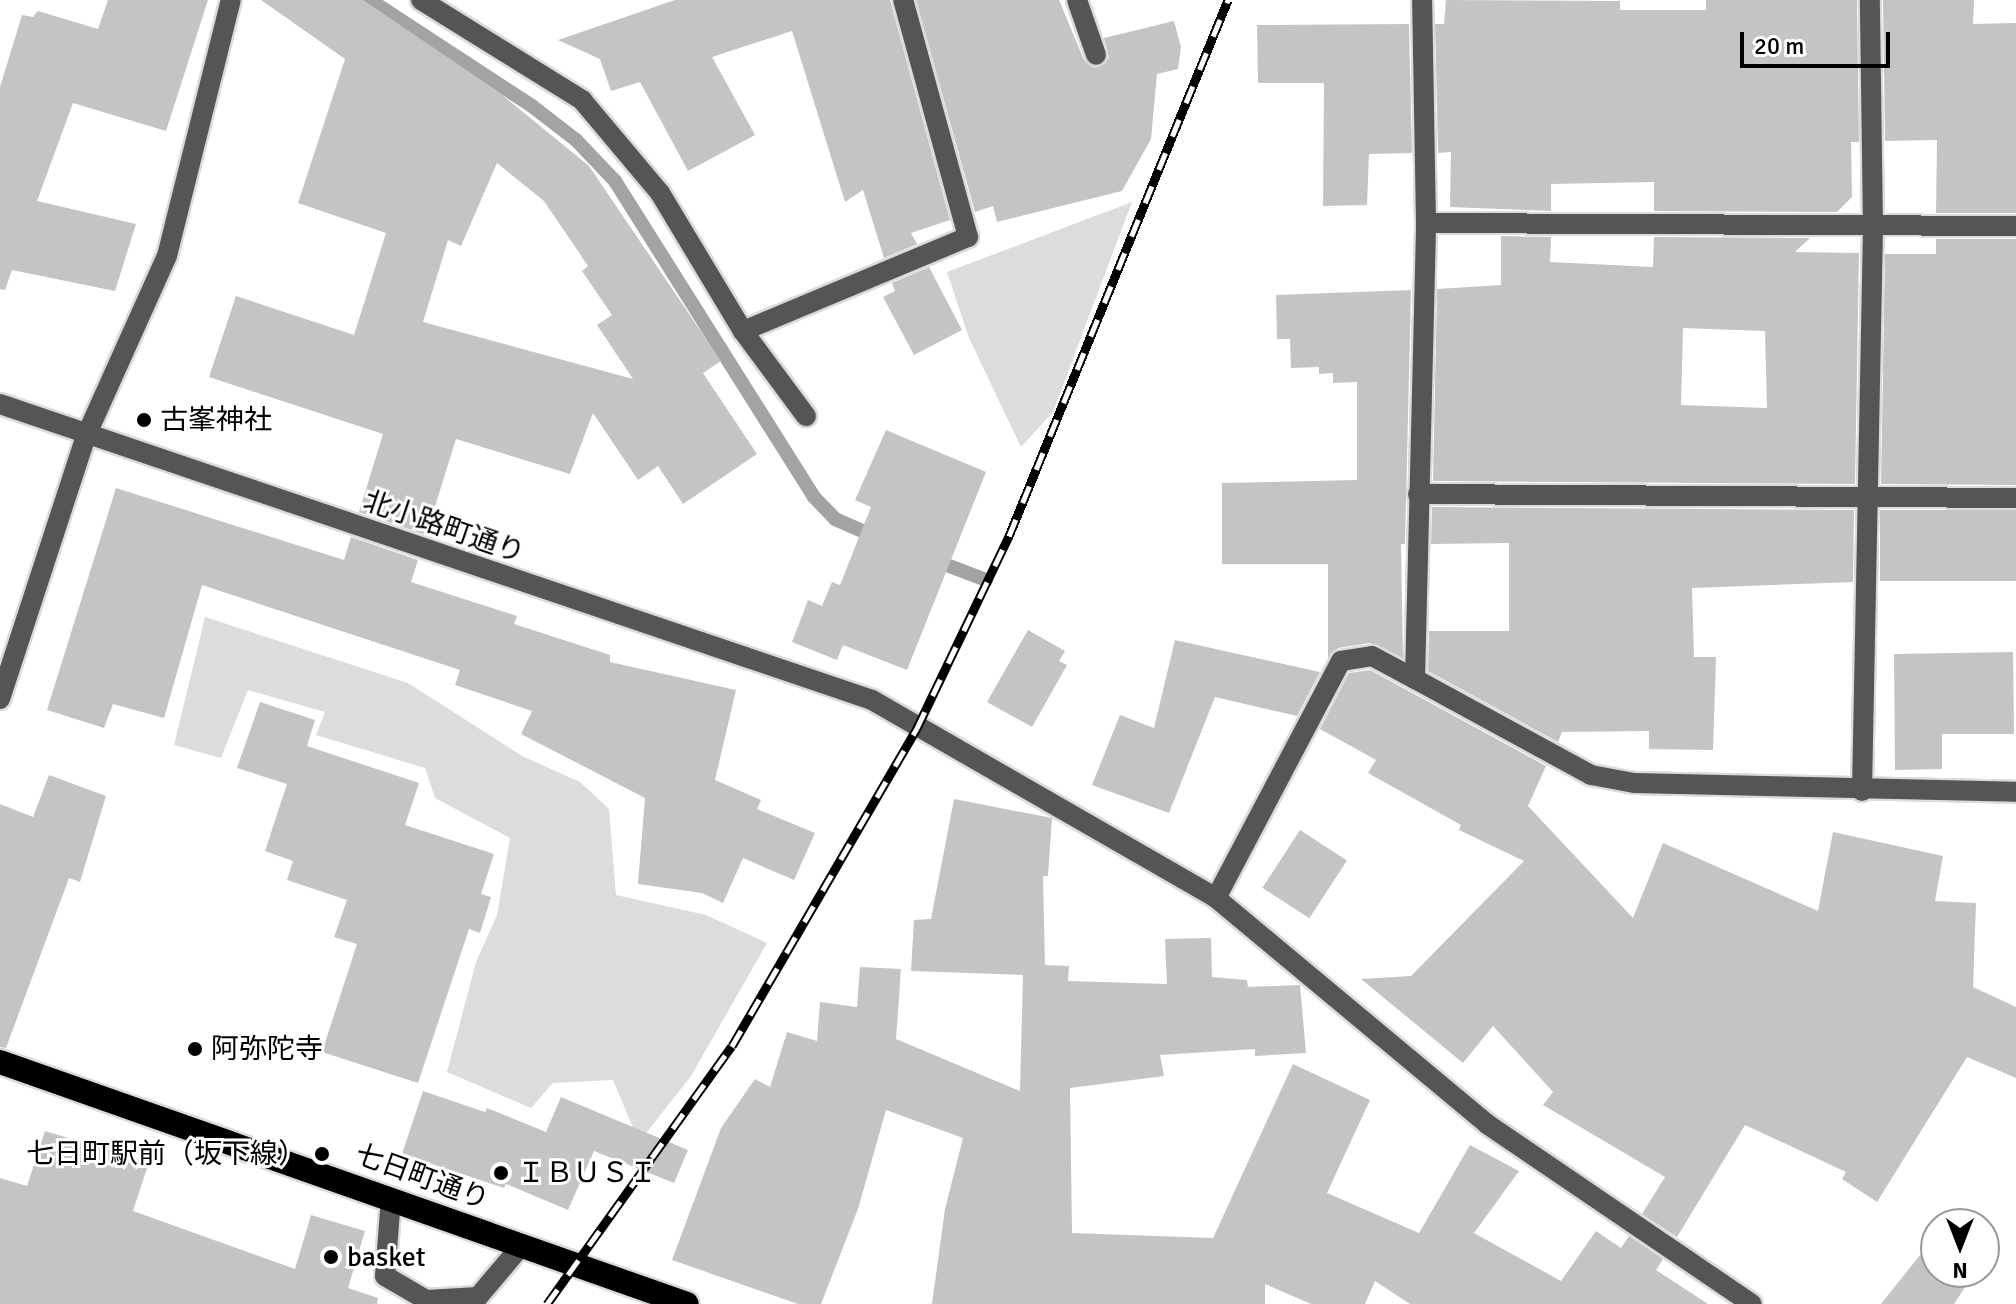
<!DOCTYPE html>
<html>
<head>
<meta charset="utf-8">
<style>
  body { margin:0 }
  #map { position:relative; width:2016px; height:1304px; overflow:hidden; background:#fff; font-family:Signika,"Noto Sans JP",sans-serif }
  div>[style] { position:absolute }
  .green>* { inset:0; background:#dcdcdc }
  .stream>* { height:14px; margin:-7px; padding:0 7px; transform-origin:7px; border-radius:7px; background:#a3a3a3 }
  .building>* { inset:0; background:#c4c4c4; transform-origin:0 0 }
  .roads { filter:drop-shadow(2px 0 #dbdbdb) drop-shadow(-2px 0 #dbdbdb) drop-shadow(0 2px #dbdbdb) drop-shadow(0 -2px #dbdbdb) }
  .minor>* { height:20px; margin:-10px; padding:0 10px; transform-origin:10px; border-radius:10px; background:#555 }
  .highway>* { height:24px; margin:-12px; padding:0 12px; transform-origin:12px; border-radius:12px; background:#000 }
  .rail>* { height:9px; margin-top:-4.5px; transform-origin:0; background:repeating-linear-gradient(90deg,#fff 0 18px,#000 0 36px); box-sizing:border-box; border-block:2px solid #000 }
  .dots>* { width:22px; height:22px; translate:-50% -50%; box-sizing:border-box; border:4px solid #fff; border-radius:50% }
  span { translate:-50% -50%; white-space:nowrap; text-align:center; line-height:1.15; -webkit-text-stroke:6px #fff; paint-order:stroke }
  .poi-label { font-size:28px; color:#000 }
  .left { translate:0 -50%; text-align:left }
  .right { translate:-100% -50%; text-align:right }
  .street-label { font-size:28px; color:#000 }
  .north { position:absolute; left:1920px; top:1208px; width:80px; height:80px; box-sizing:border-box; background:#fff; border:2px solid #999; border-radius:50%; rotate:180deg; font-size:22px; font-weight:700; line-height:32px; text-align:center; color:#000 }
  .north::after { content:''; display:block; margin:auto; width:28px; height:36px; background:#000; clip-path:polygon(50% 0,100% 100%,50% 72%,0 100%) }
  .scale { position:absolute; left:1740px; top:32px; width:150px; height:36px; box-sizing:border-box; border:4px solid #000; border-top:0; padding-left:10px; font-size:24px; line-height:28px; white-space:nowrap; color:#000; -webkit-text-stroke:6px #fff; paint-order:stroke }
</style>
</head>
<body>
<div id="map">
  <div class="green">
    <div style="clip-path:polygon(1132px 202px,1053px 412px,1021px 447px,969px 338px,947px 272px)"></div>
    <div style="clip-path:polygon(205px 617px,408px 683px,522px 756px,580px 782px,609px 809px,616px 895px,706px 915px,767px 943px,691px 1076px,639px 1142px,613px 1080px,553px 1083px,531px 1108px,447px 1072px,476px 962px,497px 915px,510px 838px,435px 798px,425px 768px,316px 735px,325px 712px,248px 690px,221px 758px,174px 745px)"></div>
  </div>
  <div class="stream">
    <div style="left:370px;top:0;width:194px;rotate:33.2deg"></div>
    <div style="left:532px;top:106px;width:56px;rotate:37.7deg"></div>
    <div style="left:576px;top:140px;width:57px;rotate:46.4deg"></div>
    <div style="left:615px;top:181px;width:373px;rotate:57.8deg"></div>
    <div style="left:814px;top:497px;width:30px;rotate:46deg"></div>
    <div style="left:835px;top:519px;width:47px;rotate:23.8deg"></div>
    <div style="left:931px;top:559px;width:59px;rotate:20.9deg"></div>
  </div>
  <div class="building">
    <div style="clip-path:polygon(108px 0,208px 0,166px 131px,73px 103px,37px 201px,136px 224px,115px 291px,12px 270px,5px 290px,0 289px,0 87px,22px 15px,33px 17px,38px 11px,98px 29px)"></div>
    <div style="clip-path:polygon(evenodd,261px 0,363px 0,496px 90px,589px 166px,721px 361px,703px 373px,757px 454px,683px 504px,658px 466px,638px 480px,593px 413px,570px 474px,456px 439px,426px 535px,359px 512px,383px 434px,209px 377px,236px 296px,354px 335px,386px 233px,298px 203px,345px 59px,261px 0,497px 163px,544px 201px,588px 266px,582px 271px,612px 315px,597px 325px,633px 379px,423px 322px,448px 240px,461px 246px,497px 163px)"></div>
    <div style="clip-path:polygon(675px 0,890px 0,950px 220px,911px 233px,917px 244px,884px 258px,863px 190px,845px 202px,792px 31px,712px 57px,755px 135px,688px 171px,640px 82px,611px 91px,600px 59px,558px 40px)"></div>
    <div style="clip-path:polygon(916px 0,1059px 0,1084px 60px,1094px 68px,1109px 58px,1104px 38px,1174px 21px,1181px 47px,1178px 69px,1157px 74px,1151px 139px,1122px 191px,997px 222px,993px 206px,975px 212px)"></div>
    <div style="clip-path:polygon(1446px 0,1620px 1px,1620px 10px,1706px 10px,1706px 0,1857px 0,1859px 142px,1851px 142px,1852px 197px,1837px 212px,1654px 211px,1654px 182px,1551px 184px,1551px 211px,1450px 207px,1451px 152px,1438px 153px,1435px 24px,1444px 24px)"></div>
    <div style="clip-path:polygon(1883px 0,1974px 0,1973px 24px,2016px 23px,2016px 213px,1936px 213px,1937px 140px,1885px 141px)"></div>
    <div style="clip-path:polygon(1409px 24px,1412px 153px,1369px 154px,1367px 205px,1323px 206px,1324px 83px,1258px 83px,1257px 25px)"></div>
    <div style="clip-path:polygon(evenodd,1501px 236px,1551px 237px,1550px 262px,1653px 267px,1654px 237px,1810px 238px,1795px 252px,1859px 253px,1855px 484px,1433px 481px,1437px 289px,1501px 285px,1501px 236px,1683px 328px,1765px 331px,1767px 408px,1681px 405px,1683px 328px)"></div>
    <div style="clip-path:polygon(1936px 239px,2016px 239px,2016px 485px,1881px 484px,1885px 254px,1936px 254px)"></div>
    <div style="clip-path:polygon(929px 267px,962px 330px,914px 355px,883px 297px,895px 291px,892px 283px)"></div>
    <div style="clip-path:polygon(1411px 290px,1405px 544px,1401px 544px,1403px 658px,1370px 643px,1338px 648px,1328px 658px,1328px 564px,1222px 564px,1222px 483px,1357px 480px,1357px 382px,1333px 383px,1333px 373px,1319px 374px,1319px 367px,1291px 368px,1290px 339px,1277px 339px,1276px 295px)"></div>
    <div style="clip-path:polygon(886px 430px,986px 472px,907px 670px,843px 645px,837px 660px,792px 642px,808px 600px,822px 606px,832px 582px,840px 585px,871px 507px,855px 500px)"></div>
    <div style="clip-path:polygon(116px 488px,344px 560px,351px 537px,418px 560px,411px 582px,517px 616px,514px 624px,610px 655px,610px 662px,736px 690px,715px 780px,761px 800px,757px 809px,815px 833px,794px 880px,743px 858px,723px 903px,702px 893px,638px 884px,645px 798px,521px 734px,532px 711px,455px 685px,460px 670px,202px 585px,164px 718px,113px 704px,104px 728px,47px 710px)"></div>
    <div style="clip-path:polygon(1432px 507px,1854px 510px,1853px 582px,1692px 588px,1694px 657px,1716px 657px,1713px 750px,1649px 749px,1649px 731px,1562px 732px,1558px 742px,1428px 671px,1429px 631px,1509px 631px,1509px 543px,1431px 544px)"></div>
    <div style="left:1880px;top:510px;width:136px;height:71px"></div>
    <div style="clip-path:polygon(1028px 630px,1065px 651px,1059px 661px,1067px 665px,1032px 727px,987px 702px)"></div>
    <div style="clip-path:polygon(1175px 640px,1320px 672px,1297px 716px,1215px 697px,1169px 813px,1092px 785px,1120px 715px,1154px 728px)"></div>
    <div style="clip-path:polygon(2013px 652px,2014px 734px,1942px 734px,1942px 769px,1895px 770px,1894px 654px)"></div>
    <div style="clip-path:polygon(1370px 670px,1546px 766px,1528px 806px,1633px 918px,1663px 843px,1818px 911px,1833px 832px,1943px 856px,1935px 901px,1976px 903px,1973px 987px,2016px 1007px,2016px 1078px,1967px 1057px,1877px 1202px,1842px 1179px,1846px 1172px,1745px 1125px,1677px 1237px,1642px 1214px,1665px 1177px,1543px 1105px,1553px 1092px,1493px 1026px,1463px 1063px,1361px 979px,1411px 976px,1524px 861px,1459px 830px,1461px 825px,1368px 773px,1376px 760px,1320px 729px,1349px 673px)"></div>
    <div style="clip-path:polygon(260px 702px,315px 720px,307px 746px,419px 783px,405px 825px,494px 854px,481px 894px,491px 897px,480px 933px,469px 929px,418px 1083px,322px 1052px,357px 944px,334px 937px,347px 900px,287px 880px,293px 861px,265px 851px,287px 784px,237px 768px)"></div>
    <div style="clip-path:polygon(49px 775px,106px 796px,80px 882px,69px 878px,6px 1048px,0 1047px,0 804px,33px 817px)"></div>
    <div style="clip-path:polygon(954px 799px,1052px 818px,1048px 876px,1043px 876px,1045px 965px,1069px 966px,1068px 981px,1167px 984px,1165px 939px,1211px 938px,1212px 977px,1247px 980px,1248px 987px,1300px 985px,1306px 1053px,1255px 1056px,1255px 1049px,1160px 1055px,1164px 1076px,1070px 1088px,1072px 1233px,1213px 1238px,1293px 1064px,1370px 1100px,1327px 1193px,1419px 1233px,1470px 1145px,1519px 1171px,1474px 1233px,1561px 1281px,1596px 1231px,1621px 1248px,1629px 1236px,1663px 1259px,1656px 1270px,1708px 1304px,1410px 1304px,1375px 1281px,1365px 1304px,1311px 1304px,1265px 1284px,1265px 1304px,932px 1304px,945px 1209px,963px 1138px,886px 1110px,858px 1209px,821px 1304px,798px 1304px,672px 1260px,721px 1128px,755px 1079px,770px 1087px,787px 1032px,817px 1041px,820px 1002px,857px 1007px,860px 967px,901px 969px,896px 1039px,1020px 1091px,1023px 975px,911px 971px,914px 920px,931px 919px)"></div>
    <div style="left:1300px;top:830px;width:56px;height:69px;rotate:33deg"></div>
    <div style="clip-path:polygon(423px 1091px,485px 1112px,487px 1108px,546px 1132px,561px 1097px,688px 1150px,674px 1183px,594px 1151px,568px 1210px,506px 1184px,504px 1188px,402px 1154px)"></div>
    <div style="clip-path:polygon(45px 1131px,149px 1162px,133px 1211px,295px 1269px,311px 1215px,365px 1231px,348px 1288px,378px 1298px,377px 1304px,0 1304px,0 1178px,27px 1186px)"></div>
    <div style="clip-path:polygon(1936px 1235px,1936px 1272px,1975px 1272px,1954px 1304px,1881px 1304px)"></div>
  </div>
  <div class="roads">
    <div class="minor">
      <div style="left:421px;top:0;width:190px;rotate:31.8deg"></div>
      <div style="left:582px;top:100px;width:121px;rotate:50deg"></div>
      <div style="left:660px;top:193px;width:161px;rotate:59deg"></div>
      <div style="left:743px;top:331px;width:106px;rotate:53.5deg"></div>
      <div style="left:1077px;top:0;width:58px;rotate:70.9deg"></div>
      <div style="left:1426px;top:223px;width:590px;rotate:0.29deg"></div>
      <div style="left:743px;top:331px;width:244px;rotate:-22.7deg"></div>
      <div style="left:968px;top:237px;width:246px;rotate:-105.3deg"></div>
      <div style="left:0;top:404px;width:921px;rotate:18.75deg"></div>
      <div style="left:872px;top:700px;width:397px;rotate:29.9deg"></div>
      <div style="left:1216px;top:898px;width:353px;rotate:39.8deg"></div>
      <div style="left:1487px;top:1124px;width:320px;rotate:34.2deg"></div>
      <div style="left:1418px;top:494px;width:598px;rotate:0.38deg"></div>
      <div style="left:1415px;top:679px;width:200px;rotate:28.6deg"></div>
      <div style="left:1591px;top:775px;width:44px;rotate:10.5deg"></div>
      <div style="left:1634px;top:783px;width:382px;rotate:1.3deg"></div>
      <div style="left:0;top:699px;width:277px;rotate:-71.9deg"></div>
      <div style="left:86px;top:436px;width:197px;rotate:-65.8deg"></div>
      <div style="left:167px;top:256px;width:264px;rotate:-76deg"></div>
      <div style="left:1862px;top:791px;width:564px;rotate:-88.88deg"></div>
      <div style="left:1873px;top:227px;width:227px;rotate:-90.8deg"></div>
      <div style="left:1216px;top:898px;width:268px;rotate:-62.2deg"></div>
      <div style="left:1341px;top:661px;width:31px;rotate:-9deg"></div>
      <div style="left:1372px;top:656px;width:49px;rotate:28.1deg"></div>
      <div style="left:1415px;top:679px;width:456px;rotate:-88.6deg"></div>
      <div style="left:1426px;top:223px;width:223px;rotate:-91deg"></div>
      <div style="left:391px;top:1198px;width:78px;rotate:94.4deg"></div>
      <div style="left:385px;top:1276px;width:48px;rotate:30.3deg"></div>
      <div style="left:426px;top:1300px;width:52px;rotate:-3.3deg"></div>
      <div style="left:478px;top:1297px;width:68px;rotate:-49.8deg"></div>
    </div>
    <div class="highway">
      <div style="left:0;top:1062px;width:728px;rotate:19.41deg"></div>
    </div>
  </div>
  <div class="rail">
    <div style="left:547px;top:1304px;width:317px;rotate:-54.4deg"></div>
    <div style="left:732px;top:1046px;width:368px;rotate:-59.8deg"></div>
    <div style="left:917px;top:728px;width:213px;rotate:-64.4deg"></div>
    <div style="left:1009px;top:536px;width:579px;rotate:-67.78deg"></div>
  </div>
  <div class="dots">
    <div style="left:144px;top:420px;background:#000"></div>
    <div style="left:195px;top:1049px;background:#000"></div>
    <div style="left:322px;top:1154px;background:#000"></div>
    <div style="left:501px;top:1173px;background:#000"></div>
    <div style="left:331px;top:1257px;background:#000"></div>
  </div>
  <div class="poi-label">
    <span class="left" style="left:160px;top:420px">古峯神社</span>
    <span class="left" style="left:211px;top:1049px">阿弥陀寺</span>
    <span class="right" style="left:306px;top:1154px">七日町駅前（坂下線）</span>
    <span class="left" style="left:517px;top:1173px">ＩＢＵＳＩ</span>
    <span class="left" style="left:347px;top:1257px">basket</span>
  </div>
  <div class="street-label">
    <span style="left:444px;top:527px;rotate:19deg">北小路町通り</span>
    <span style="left:422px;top:1177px;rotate:20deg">七日町通り</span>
  </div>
  <div class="north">N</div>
  <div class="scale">20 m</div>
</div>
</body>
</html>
